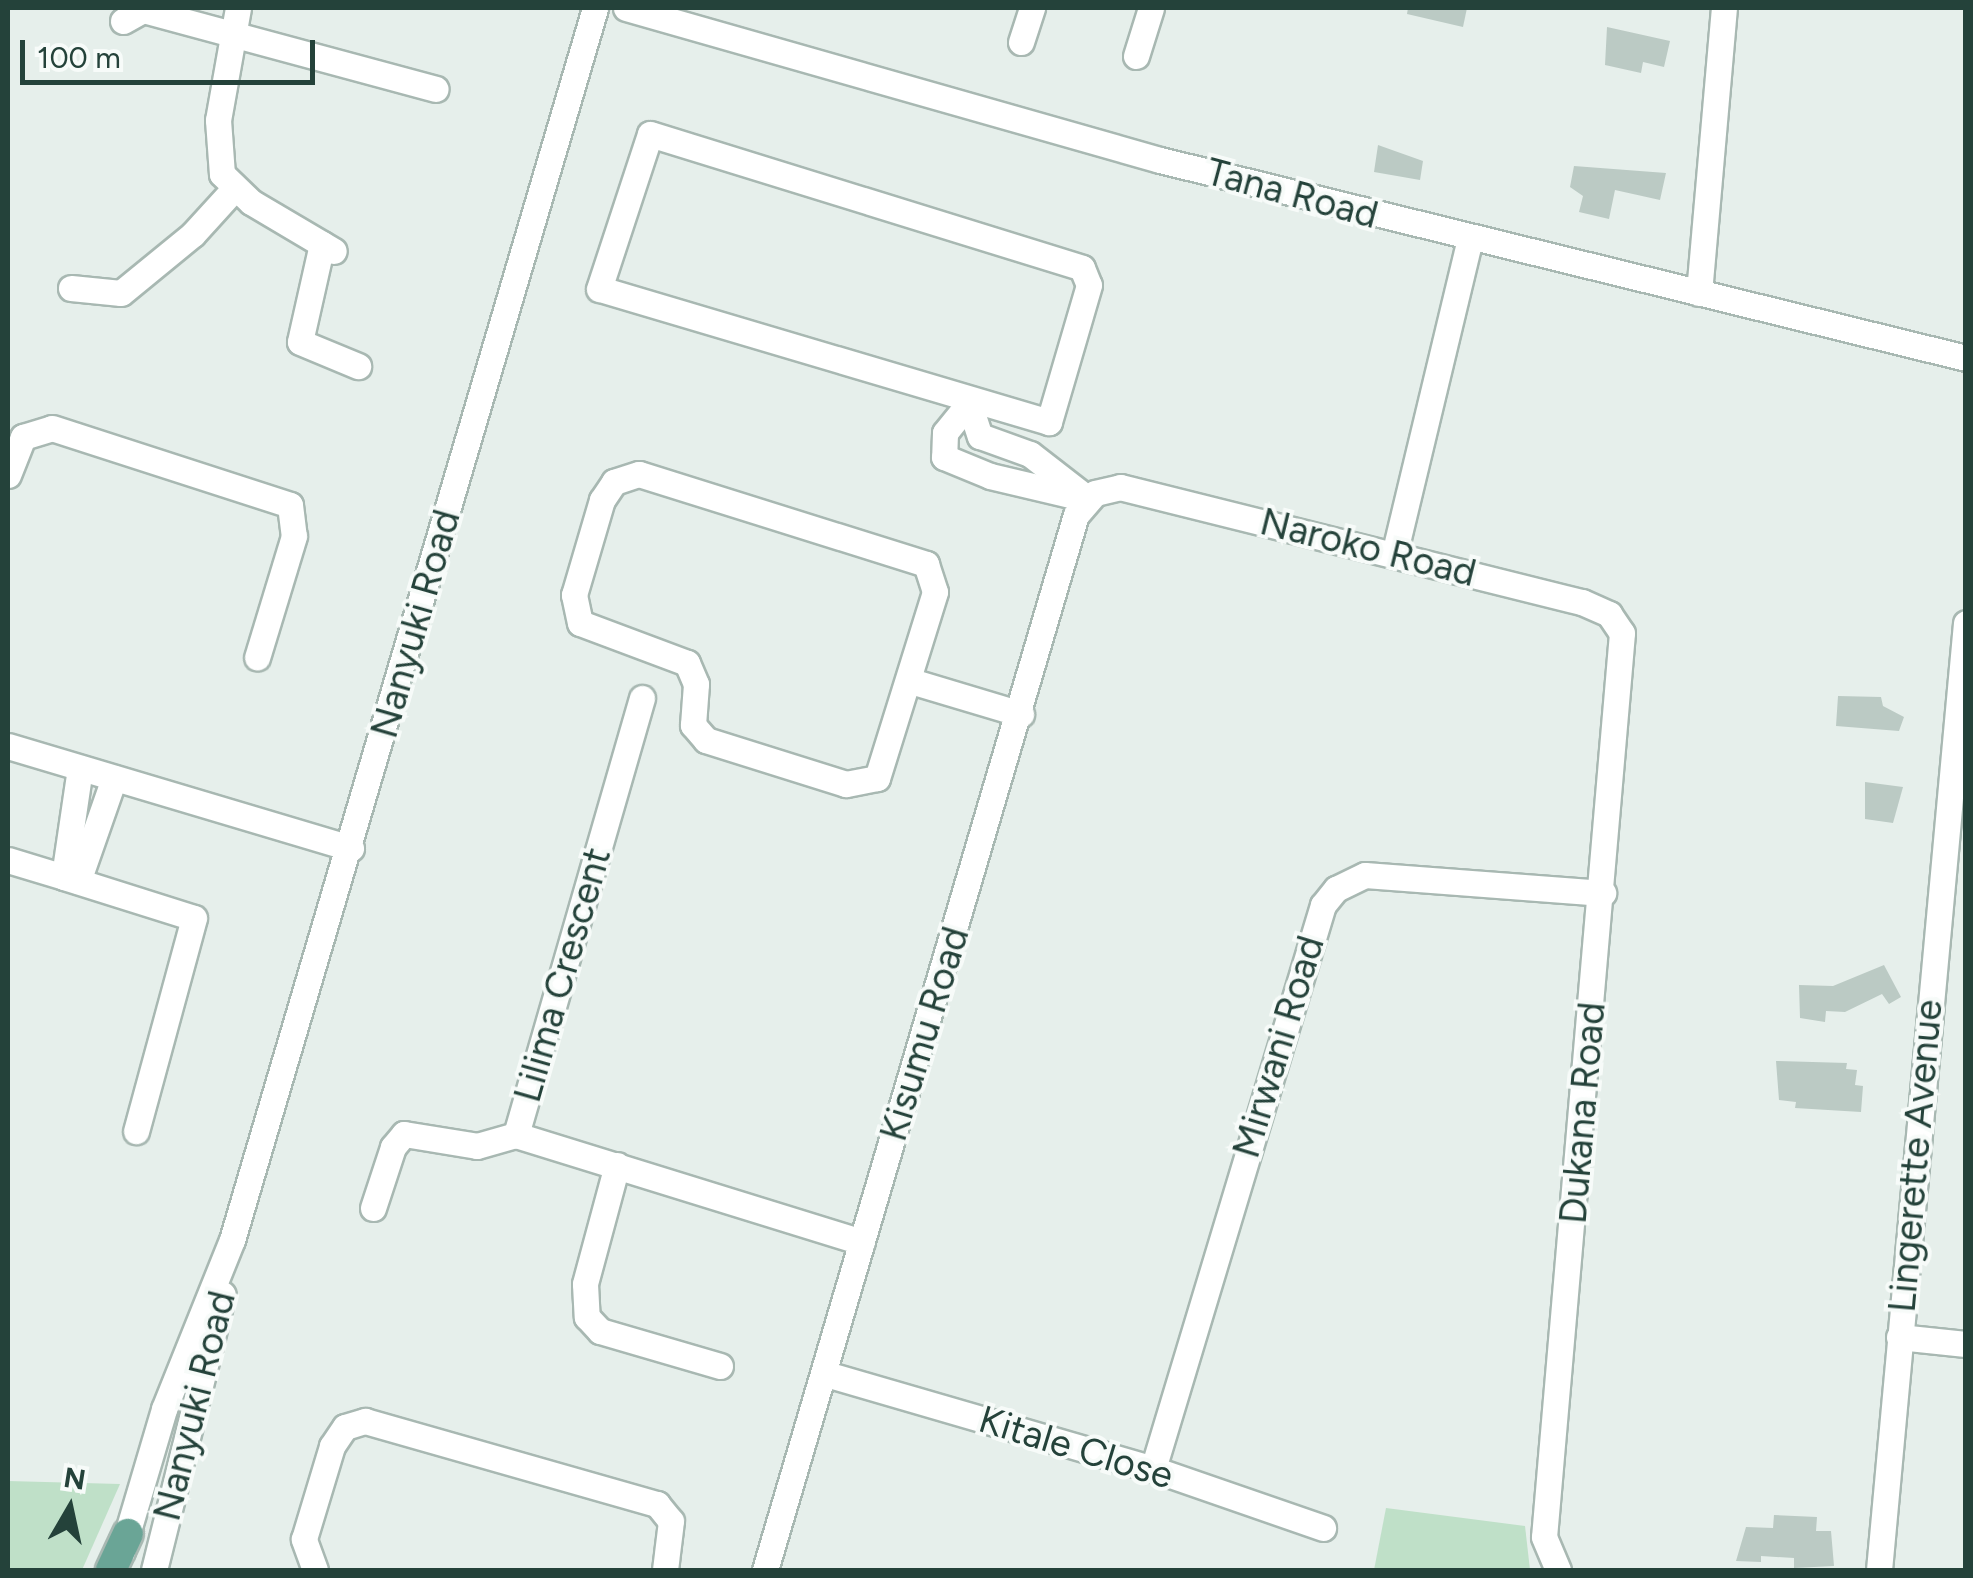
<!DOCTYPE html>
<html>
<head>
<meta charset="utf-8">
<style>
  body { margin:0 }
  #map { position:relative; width:1973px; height:1578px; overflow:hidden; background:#e6efeb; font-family:Figtree,sans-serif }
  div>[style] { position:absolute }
  .green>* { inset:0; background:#bfe0c8 }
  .building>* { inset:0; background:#bbcac4 }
  .roads { filter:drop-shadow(2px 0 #a8b8b2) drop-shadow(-2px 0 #a8b8b2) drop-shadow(0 2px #a8b8b2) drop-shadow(0 -2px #a8b8b2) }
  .minor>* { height:25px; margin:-12.5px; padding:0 12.5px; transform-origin:12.5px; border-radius:12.5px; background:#fff }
  .major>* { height:30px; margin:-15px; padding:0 15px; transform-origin:15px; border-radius:15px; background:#6aa596 }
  span { translate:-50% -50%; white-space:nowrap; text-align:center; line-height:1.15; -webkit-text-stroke:8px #f7fbf9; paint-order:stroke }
  .street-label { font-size:38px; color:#24423a }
  .frame { position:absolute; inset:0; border:10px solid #24423a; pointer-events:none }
  .north { position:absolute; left:20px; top:1458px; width:100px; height:100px; -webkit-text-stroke:8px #f7fbf9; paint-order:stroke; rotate:9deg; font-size:28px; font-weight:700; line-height:40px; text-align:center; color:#24423a }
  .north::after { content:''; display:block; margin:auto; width:35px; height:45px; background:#24423a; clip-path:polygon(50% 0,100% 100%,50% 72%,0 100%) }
  .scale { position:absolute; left:20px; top:40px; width:295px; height:45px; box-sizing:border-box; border:5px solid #24423a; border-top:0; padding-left:12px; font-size:30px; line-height:35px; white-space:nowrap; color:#24423a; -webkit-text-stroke:8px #f7fbf9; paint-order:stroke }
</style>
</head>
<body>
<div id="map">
  <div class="green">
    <div style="clip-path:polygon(8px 1481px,120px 1484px,82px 1570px,8px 1570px)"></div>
    <div style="clip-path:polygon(1386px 1508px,1525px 1526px,1530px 1570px,1374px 1570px)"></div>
  </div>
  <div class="building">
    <div style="clip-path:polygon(1408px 8px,1467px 8px,1463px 27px,1407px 14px)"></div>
    <div style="clip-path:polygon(1607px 27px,1670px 41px,1664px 67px,1643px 62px,1641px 73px,1605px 65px)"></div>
    <div style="clip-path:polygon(1378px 145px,1423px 161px,1420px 180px,1374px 172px)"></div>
    <div style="clip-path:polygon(1574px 166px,1666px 173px,1660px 200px,1615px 190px,1609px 219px,1579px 212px,1583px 196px,1570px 187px)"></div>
    <div style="clip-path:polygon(1838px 696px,1881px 697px,1883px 706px,1904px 717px,1899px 731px,1836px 726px)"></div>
    <div style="clip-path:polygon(1865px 782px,1903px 787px,1893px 823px,1865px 819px)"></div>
    <div style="clip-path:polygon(1884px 965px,1901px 997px,1889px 1004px,1882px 994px,1845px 1012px,1826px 1011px,1825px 1022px,1800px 1018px,1799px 985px,1833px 986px)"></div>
    <div style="clip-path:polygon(1776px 1061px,1847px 1063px,1846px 1069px,1857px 1070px,1855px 1085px,1863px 1086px,1861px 1112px,1795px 1108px,1796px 1102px,1779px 1100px)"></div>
    <div style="clip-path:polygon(1774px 1515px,1817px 1517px,1816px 1531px,1831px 1531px,1834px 1566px,1794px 1568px,1794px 1558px,1761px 1556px,1761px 1562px,1736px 1561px,1746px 1527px,1773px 1528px)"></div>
  </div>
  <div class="roads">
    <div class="minor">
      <div style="left:238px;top:8px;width:114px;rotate:100.1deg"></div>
      <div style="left:218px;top:120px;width:54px;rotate:85.8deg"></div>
      <div style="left:222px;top:174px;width:40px;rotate:44deg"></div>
      <div style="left:251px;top:202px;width:96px;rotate:30.6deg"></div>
      <div style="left:626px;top:8px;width:555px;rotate:15.89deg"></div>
      <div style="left:1160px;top:160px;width:830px;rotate:13.8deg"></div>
      <div style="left:123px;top:21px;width:23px;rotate:-29deg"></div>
      <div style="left:143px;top:10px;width:303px;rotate:15.1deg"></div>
      <div style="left:1021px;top:42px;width:36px;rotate:-72deg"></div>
      <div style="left:1136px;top:56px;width:50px;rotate:-72.6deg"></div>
      <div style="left:650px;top:134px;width:452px;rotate:17.2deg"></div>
      <div style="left:1082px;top:268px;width:18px;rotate:68deg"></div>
      <div style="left:1089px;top:285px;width:143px;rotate:106.3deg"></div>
      <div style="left:1049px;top:422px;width:469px;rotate:-163.5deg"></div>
      <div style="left:599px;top:289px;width:163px;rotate:-71.8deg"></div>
      <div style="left:322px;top:244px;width:100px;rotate:102.7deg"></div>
      <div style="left:300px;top:342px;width:63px;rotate:22.5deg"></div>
      <div style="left:71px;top:288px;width:50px;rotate:5.7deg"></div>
      <div style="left:121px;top:293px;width:93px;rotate:-39.3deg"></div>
      <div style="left:193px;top:234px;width:61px;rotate:-47.7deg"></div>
      <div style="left:1699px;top:293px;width:286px;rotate:-85deg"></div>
      <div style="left:969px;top:403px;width:38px;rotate:129deg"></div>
      <div style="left:945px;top:433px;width:24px;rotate:92deg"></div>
      <div style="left:944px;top:457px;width:50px;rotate:22.4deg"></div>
      <div style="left:990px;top:476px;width:100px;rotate:13.3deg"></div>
      <div style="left:969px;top:403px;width:35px;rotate:72deg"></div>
      <div style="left:980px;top:436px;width:53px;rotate:19.8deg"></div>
      <div style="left:1030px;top:454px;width:62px;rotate:37.8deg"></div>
      <div style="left:639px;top:474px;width:301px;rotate:17.4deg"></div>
      <div style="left:926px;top:564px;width:29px;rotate:72deg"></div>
      <div style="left:935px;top:592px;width:195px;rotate:107.3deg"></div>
      <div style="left:877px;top:778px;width:32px;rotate:169deg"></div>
      <div style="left:846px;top:784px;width:147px;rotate:-162.6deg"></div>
      <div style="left:706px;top:740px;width:20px;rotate:-131deg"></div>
      <div style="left:693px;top:725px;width:41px;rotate:-85.8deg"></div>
      <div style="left:696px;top:684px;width:23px;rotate:-113deg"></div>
      <div style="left:687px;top:663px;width:114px;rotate:-159.5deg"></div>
      <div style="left:580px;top:623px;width:29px;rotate:-102deg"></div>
      <div style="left:574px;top:595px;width:99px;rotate:-73.6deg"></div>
      <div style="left:602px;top:500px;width:22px;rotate:-56deg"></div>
      <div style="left:614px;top:482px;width:26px;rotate:-18deg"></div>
      <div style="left:8px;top:475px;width:41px;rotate:-68.5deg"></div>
      <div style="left:23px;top:437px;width:30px;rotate:-17deg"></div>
      <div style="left:52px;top:428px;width:250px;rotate:17.9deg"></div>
      <div style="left:290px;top:505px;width:31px;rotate:83deg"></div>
      <div style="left:294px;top:536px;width:127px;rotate:106.9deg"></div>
      <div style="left:1394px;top:555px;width:325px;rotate:-76.5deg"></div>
      <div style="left:911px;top:681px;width:115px;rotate:16.7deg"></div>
      <div style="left:642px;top:698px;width:455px;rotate:106.1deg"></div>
      <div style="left:516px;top:1135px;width:362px;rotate:17.2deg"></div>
      <div style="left:8px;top:746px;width:358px;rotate:16.6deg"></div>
      <div style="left:80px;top:768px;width:110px;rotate:98.4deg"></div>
      <div style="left:64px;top:877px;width:136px;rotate:17.5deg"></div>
      <div style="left:194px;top:918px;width:221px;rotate:105.2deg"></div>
      <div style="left:8px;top:860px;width:59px;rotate:16.9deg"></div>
      <div style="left:78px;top:881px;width:109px;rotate:-70.7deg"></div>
      <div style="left:617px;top:1165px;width:123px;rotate:105.1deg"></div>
      <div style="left:585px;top:1284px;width:33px;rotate:87deg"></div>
      <div style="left:587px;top:1317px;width:19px;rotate:47deg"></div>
      <div style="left:600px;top:1331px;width:125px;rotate:16.3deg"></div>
      <div style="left:373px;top:1208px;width:64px;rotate:-71.8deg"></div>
      <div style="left:393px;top:1147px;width:17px;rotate:-50deg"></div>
      <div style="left:404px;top:1134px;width:74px;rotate:9.3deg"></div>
      <div style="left:477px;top:1146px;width:41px;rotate:-15.8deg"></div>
      <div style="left:1899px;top:1337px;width:67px;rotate:6deg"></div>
      <div style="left:826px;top:1374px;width:341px;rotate:16.2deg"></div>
      <div style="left:1153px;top:1469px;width:180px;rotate:19.1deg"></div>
      <div style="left:1153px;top:1469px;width:589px;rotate:-73.23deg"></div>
      <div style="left:1323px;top:905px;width:21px;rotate:-51deg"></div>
      <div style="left:1336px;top:889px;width:32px;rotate:-26deg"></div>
      <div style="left:1365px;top:875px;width:239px;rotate:4.3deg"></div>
      <div style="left:122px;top:1551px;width:148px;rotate:-73.5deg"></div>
      <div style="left:164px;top:1409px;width:182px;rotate:-68.1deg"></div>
      <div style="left:232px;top:1240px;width:1284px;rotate:-73.58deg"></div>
      <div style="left:154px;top:1570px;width:284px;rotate:-76deg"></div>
      <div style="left:315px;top:1570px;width:33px;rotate:-110deg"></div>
      <div style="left:304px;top:1539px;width:97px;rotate:-73.2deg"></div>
      <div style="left:332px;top:1446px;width:23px;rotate:-56deg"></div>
      <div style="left:345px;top:1427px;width:21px;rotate:-17deg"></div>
      <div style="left:365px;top:1421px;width:304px;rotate:15.9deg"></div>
      <div style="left:657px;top:1504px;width:22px;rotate:51deg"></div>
      <div style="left:671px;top:1521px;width:49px;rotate:97deg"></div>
      <div style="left:765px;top:1570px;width:1100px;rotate:-73.58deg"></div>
      <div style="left:1076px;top:515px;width:29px;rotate:-49deg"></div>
      <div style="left:1095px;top:493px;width:26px;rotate:-13deg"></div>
      <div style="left:1120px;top:487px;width:476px;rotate:14deg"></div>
      <div style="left:1582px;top:602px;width:30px;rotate:24deg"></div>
      <div style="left:1609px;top:614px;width:23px;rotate:56deg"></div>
      <div style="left:1622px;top:633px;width:907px;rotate:94.93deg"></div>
      <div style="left:1544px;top:1537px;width:36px;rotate:67deg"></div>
      <div style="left:1879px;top:1570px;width:951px;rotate:-84.75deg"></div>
    </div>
    <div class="major">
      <div style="left:111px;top:1570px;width:40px;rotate:-65deg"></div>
    </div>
  </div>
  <div class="street-label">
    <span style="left:1292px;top:194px;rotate:15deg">Tana Road</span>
    <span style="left:1368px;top:548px;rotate:14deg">Naroko Road</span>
    <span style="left:416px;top:624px;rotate:-74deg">Nanyuki Road</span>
    <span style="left:563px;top:975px;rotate:-74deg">Lilima Crescent</span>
    <span style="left:925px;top:1034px;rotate:-73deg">Kisumu Road</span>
    <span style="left:1279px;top:1047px;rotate:-73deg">Mirwani Road</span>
    <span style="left:1583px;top:1113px;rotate:-85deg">Dukana Road</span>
    <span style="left:1916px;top:1156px;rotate:-85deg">Lingerette Avenue</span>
    <span style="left:195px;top:1406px;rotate:-76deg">Nanyuki Road</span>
    <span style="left:1076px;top:1448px;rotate:17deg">Kitale Close</span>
  </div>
  <div class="frame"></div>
  <div class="north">N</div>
  <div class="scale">100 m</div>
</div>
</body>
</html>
